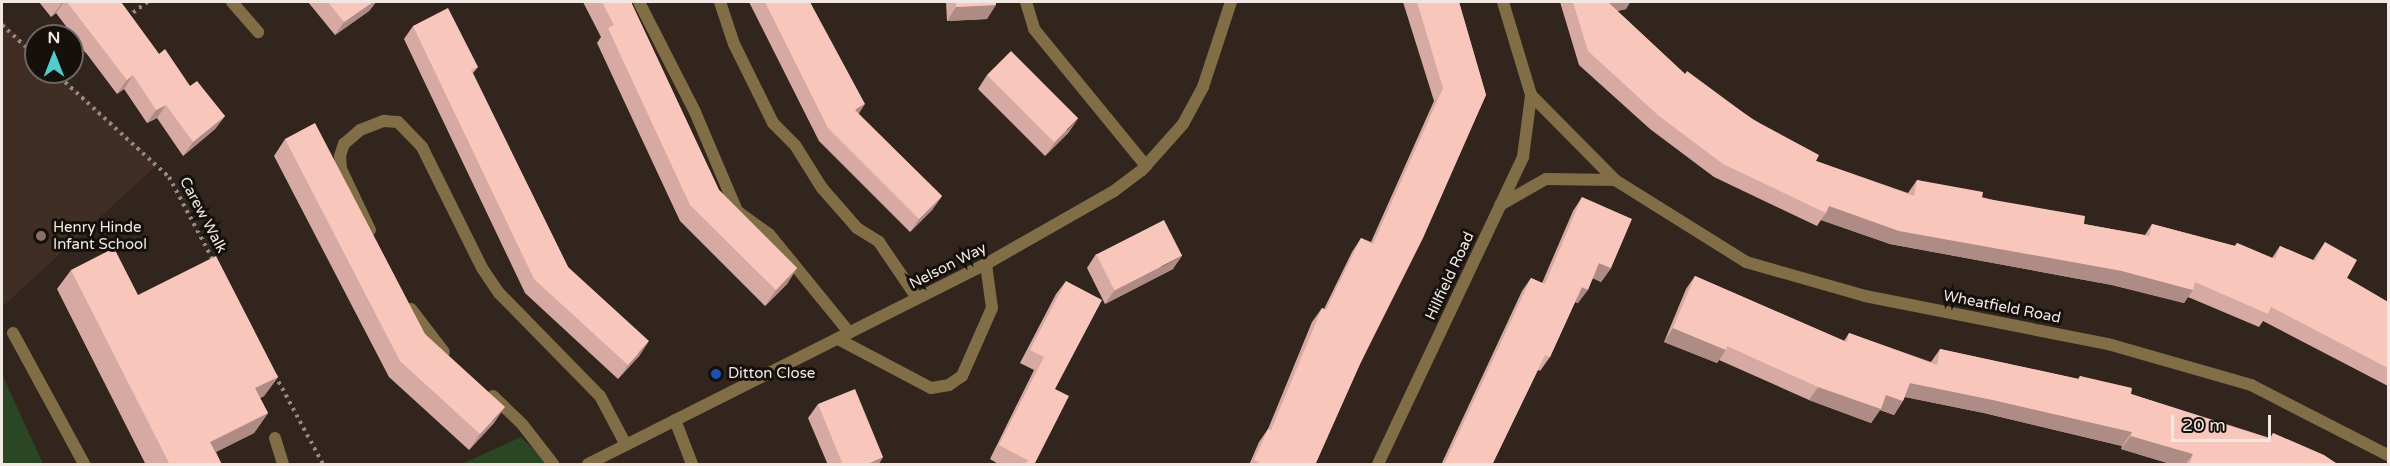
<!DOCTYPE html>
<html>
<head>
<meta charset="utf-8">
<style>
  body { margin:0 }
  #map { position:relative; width:2390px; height:466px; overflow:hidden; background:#31251e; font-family:"Varela Round",sans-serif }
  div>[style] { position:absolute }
  .built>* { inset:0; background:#402e24 }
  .green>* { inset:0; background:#2b4623 }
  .path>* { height:4px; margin-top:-2px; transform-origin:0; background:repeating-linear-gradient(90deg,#948984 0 3px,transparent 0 7.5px) }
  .service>* { height:12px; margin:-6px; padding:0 6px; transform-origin:6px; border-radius:6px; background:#826e46 }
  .minor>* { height:12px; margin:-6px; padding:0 6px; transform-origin:6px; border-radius:6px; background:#826e46 }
  .wall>* { inset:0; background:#d6aaa2 }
  .shaded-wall>* { inset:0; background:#ae8b84 }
  .building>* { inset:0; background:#f9c6bc; transform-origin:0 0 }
  .dots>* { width:16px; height:16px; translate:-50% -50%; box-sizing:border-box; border:3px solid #15100c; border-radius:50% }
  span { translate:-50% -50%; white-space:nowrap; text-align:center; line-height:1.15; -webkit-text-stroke:6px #15100c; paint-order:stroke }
  .street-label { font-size:15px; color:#f1e8e4 }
  .poi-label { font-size:15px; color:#f1e8e4 }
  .left { translate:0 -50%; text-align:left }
  .frame { position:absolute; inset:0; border:3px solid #f1e8e4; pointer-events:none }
  .north { position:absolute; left:24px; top:24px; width:60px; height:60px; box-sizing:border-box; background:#15100c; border:2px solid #6d6662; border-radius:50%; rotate:0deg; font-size:16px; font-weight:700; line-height:24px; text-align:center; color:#f1e8e4 }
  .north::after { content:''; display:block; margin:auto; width:21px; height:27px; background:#52cdce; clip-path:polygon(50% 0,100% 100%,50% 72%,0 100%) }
  .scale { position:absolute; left:2171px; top:415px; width:100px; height:27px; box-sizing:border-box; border:3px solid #f1e8e4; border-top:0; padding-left:8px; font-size:18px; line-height:21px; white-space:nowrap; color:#f1e8e4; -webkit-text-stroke:4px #15100c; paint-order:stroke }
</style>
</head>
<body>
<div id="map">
  <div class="built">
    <div style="clip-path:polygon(2px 21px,36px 53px,36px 72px,57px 72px,158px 164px,2px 307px)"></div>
  </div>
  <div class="green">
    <div style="clip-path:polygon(2px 374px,43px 464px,2px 464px)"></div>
    <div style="clip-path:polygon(521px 437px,548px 464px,462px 464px)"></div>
  </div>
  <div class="path">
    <div style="left:127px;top:17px;width:26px;rotate:-36deg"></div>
    <div style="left:2px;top:25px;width:46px;rotate:42.4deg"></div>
    <div style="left:72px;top:60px;width:20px;rotate:-37deg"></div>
    <div style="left:54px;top:72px;width:156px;rotate:42.4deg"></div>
    <div style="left:169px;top:177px;width:94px;rotate:62.1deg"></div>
    <div style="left:275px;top:375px;width:101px;rotate:61.7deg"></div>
  </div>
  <div class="service">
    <div style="left:639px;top:2px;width:123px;rotate:63deg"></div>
    <div style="left:695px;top:112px;width:108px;rotate:67deg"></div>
    <div style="left:737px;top:211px;width:39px;rotate:36deg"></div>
    <div style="left:769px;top:234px;width:127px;rotate:50.8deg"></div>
    <div style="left:720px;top:2px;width:44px;rotate:71.6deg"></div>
    <div style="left:734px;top:44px;width:88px;rotate:63.7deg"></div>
    <div style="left:773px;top:123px;width:31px;rotate:45deg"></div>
    <div style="left:795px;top:145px;width:51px;rotate:57.9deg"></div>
    <div style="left:822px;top:188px;width:53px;rotate:48.8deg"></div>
    <div style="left:857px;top:228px;width:26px;rotate:32deg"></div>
    <div style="left:879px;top:242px;width:68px;rotate:55.8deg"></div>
    <div style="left:1026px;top:2px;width:28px;rotate:73deg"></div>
    <div style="left:1034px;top:29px;width:177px;rotate:50.7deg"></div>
    <div style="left:370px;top:230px;width:68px;rotate:-115.4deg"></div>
    <div style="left:341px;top:169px;width:13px;rotate:-94deg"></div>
    <div style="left:340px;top:156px;width:13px;rotate:-72deg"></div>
    <div style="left:344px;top:144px;width:21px;rotate:-41deg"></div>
    <div style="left:360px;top:130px;width:26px;rotate:-21deg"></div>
    <div style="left:384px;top:121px;width:14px;rotate:4deg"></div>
    <div style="left:398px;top:122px;width:35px;rotate:46deg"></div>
    <div style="left:422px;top:147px;width:135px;rotate:63.6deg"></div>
    <div style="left:482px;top:268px;width:30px;rotate:56deg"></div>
    <div style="left:499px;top:293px;width:144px;rotate:45.6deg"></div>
    <div style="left:600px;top:396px;width:55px;rotate:62deg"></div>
    <div style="left:411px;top:309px;width:54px;rotate:52.5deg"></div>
    <div style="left:13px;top:333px;width:149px;rotate:61.5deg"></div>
    <div style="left:493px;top:396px;width:40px;rotate:44deg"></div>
    <div style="left:522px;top:424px;width:51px;rotate:52.2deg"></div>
    <div style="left:275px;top:438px;width:27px;rotate:73deg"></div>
  </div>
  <div class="minor">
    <div style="left:232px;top:2px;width:40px;rotate:49deg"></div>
    <div style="left:1503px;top:2px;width:97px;rotate:73.2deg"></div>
    <div style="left:1531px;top:95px;width:120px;rotate:45.3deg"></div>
    <div style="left:1615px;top:180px;width:155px;rotate:32deg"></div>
    <div style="left:1746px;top:262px;width:124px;rotate:15.9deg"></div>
    <div style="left:1865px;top:296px;width:248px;rotate:11.2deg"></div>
    <div style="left:2108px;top:344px;width:149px;rotate:16deg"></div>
    <div style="left:2251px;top:385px;width:154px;rotate:27.1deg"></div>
    <div style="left:1500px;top:205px;width:53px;rotate:-29.5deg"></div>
    <div style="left:1546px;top:179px;width:69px;rotate:0.8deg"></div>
    <div style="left:838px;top:339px;width:105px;rotate:27.8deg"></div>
    <div style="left:931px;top:388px;width:18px;rotate:-9deg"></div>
    <div style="left:949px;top:385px;width:16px;rotate:-35deg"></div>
    <div style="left:962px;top:376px;width:74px;rotate:-66.2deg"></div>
    <div style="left:992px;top:308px;width:44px;rotate:-97.8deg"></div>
    <div style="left:675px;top:420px;width:47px;rotate:68.9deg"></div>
    <div style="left:588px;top:464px;width:445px;rotate:-26.7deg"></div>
    <div style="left:986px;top:264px;width:147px;rotate:-29.7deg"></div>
    <div style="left:1114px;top:191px;width:35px;rotate:-37deg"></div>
    <div style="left:1142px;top:170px;width:62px;rotate:-48.3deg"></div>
    <div style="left:1183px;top:124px;width:42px;rotate:-61.6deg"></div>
    <div style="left:1203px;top:87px;width:89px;rotate:-71.8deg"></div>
    <div style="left:1378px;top:464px;width:340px;rotate:-64.7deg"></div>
    <div style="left:1523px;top:157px;width:63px;rotate:-82.6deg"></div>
  </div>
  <div class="wall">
    <div style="clip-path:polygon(39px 2px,121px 2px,159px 54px,190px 86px,225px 116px,215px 129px,183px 156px,157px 118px,147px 123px,124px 89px,117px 94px,56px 13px,51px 17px)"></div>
    <div style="clip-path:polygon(308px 2px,376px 2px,369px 11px,335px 35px)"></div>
    <div style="clip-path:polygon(583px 2px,631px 2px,719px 190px,797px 268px,787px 284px,765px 306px,680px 221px,597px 43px,601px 37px)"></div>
    <div style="clip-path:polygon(749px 2px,810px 2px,858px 114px,942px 196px,932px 210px,910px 232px,819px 141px)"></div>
    <div style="clip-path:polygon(946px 2px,996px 2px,987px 19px,947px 21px)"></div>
    <div style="clip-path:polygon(1403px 2px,1459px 2px,1486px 95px,1360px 364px,1315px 465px,1249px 465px,1259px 442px,1268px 429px,1312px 322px,1322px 308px,1324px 309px,1352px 252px,1361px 238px,1371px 242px,1434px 101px)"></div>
    <div style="clip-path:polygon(1560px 2px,1630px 2px,1626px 9px,1617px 11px,1685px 74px,1816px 161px,1908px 193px,1917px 180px,2084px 224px,2145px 235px,2152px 224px,2235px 246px,2237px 243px,2272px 258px,2280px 246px,2313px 260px,2325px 242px,2347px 278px,2388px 302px,2388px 386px,2263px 321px,2259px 327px,2188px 297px,2184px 303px,2112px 285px,1890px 244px,1821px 220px,1817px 226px,1714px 177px,1650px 129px,1579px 65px)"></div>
    <div style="clip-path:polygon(413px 26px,478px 67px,473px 73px,568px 267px,640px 355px,618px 379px,525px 293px,404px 39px)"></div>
    <div style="clip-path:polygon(987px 75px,1069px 132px,1045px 156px,978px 89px)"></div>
    <div style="clip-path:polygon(285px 139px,425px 334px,494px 423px,469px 450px,389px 377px,274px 156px)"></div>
    <div style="clip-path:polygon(1582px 197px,1611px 268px,1601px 282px,1593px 278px,1578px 303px,1575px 302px,1550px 357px,1540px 371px,1538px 370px,1492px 465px,1441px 465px,1522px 291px,1531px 278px,1542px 283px,1573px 211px)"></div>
    <div style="clip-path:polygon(1096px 254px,1173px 269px,1105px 304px,1087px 268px)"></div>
    <div style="clip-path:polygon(71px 270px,138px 295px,278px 377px,264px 396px,260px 398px,268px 413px,254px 433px,216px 452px,222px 465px,146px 465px,57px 289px)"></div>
    <div style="clip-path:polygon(1695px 276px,1844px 341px,1849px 333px,1931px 362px,1940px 349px,2078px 379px,2080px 376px,2131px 394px,2270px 438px,2273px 433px,2339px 465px,2174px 465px,2121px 449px,2122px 446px,1984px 413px,1905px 397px,1894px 415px,1880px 410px,1871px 423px,1809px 400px,1719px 360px,1717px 363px,1664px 342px,1686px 289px)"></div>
    <div style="clip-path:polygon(1066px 281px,1055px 389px,1034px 465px,1000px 465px,990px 459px,1034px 370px,1020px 363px,1056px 294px)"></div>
    <div style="clip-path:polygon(818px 404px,883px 457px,878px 465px,828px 465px,808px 418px)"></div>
  </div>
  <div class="shaded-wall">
    <div style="clip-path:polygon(63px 2px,64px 2px,56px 13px,51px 17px,61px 4px)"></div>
    <div style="clip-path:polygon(373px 2px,376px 2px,369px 11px,335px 35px,344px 22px)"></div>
    <div style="clip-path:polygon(1608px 2px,1630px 2px,1626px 9px,1598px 16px)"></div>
    <div style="clip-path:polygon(996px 5px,987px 19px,947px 21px,956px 7px)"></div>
    <div style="clip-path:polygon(133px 75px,124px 89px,117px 94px,127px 80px)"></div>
    <div style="clip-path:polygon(865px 104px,856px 118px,855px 110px)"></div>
    <div style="clip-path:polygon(166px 105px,157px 118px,147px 123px,156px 110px)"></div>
    <div style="clip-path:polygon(225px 116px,215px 129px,183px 156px,193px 142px)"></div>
    <div style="clip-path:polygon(1078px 119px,1069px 132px,1045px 156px,1055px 142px)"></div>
    <div style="clip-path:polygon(942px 196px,932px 210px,910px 232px,919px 219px)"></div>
    <div style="clip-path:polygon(1829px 206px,2122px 271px,2193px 290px,2184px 303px,2112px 285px,1890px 244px,1821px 220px,1826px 213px)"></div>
    <div style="clip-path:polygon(1182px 256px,1173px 269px,1105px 304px,1114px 291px)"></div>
    <div style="clip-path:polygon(1599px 263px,1611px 268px,1601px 282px,1590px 277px)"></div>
    <div style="clip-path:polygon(797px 268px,787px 284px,765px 306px,776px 290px)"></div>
    <div style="clip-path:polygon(1582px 287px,1588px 290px,1578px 303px,1572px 301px)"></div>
    <div style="clip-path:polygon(1673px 328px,1726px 350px,1717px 363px,1664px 342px)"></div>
    <div style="clip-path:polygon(649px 341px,640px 355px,618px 379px,628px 365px)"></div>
    <div style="clip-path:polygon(278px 377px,264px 396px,241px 408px,255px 388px)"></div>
    <div style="clip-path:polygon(1910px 383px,1993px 400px,2132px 432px,2122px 446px,1984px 413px,1900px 396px)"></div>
    <div style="clip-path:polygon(1818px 387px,1886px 395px,1903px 401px,1894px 415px,1880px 410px,1871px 423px,1809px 400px)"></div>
    <div style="clip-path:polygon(505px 407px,494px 423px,469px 450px,480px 434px)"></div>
    <div style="clip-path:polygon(268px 413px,254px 433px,197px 461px,210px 442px)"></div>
    <div style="clip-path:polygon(2131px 436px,2193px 454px,2185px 465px,2174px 465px,2121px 449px)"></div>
    <div style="clip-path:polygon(883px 457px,878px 465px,865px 465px)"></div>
  </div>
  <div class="building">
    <div style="clip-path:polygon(67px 2px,121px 2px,159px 54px,165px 49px,190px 86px,197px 81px,225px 116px,193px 142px,166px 105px,156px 110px,133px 75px,127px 80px)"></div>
    <div style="clip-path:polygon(328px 2px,373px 2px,344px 22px)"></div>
    <div style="clip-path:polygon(602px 2px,631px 2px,719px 190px,797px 268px,776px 290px,690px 205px,608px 28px,614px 25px)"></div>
    <div style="clip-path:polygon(765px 2px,810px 2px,865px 104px,855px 110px,942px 196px,919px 219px,828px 128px)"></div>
    <div style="clip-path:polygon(956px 2px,996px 2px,996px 5px,956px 7px)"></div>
    <div style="clip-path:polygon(1417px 2px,1459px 2px,1486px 95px,1423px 238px,1360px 364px,1315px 465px,1264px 465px,1254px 460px,1268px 429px,1271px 430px,1322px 308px,1326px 310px,1361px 238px,1373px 244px,1443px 88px)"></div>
    <div style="clip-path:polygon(1573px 2px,1610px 2px,1608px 2px,1685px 74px,1687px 71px,1752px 119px,1819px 155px,1816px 161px,1914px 196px,1917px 180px,1983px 192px,1982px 198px,2085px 216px,2084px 224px,2149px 236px,2152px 224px,2235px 246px,2237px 243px,2275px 259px,2280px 246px,2315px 261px,2325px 242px,2357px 260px,2347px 278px,2388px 302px,2388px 368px,2271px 307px,2268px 314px,2195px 282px,2193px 290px,2122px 271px,1899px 231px,1829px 206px,1826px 213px,1723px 164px,1659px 116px,1588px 51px)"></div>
    <div style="clip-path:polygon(448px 8px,478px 67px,471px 70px,568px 267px,649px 341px,628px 365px,534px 279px,413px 26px)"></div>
    <div style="left:1011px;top:51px;width:95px;height:34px;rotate:45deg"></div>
    <div style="clip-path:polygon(315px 123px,425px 334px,505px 407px,480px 434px,400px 361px,285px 139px)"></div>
    <div style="clip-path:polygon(1582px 197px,1632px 219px,1611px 268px,1599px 263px,1588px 290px,1582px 287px,1550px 357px,1545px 355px,1492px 465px,1444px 465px,1531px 278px,1545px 284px)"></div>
    <div style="left:1164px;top:220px;width:40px;height:76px;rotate:63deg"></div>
    <div style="clip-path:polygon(114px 248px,138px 295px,216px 256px,278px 377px,255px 388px,268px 413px,210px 442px,222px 465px,170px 465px,71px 270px)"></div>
    <div style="clip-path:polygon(1695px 276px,1847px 342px,1849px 333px,1937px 365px,1940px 349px,2079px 379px,2080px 376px,2132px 388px,2131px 394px,2271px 439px,2273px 433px,2324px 455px,2339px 465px,2189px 465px,2193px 454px,2131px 436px,2132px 432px,1993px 400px,1910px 383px,1903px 401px,1886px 395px,1881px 409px,1818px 387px,1727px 346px,1726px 350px,1673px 328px)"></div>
    <div style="clip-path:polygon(1066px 281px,1102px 300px,1055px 389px,1069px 396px,1034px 465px,1020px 465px,1029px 461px,999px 445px,1044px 357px,1030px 350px)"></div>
    <div style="clip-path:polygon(855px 389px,883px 457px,865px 465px,843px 465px,818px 404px)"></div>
  </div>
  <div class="dots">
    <div style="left:41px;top:236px;background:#8d6e63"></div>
    <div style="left:716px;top:374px;background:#1a4fb4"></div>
  </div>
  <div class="street-label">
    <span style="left:203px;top:215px;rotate:62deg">Carew Walk</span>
    <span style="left:948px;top:266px;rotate:-27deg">Nelson Way</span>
    <span style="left:1450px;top:276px;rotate:-65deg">Hillfield Road</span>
    <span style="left:2002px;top:307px;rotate:11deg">Wheatfield Road</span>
  </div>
  <div class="poi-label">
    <span class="left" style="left:53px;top:236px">Henry Hinde<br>Infant School</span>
    <span class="left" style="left:728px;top:374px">Ditton Close</span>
  </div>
  <div class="frame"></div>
  <div class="north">N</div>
  <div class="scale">20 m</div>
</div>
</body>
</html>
